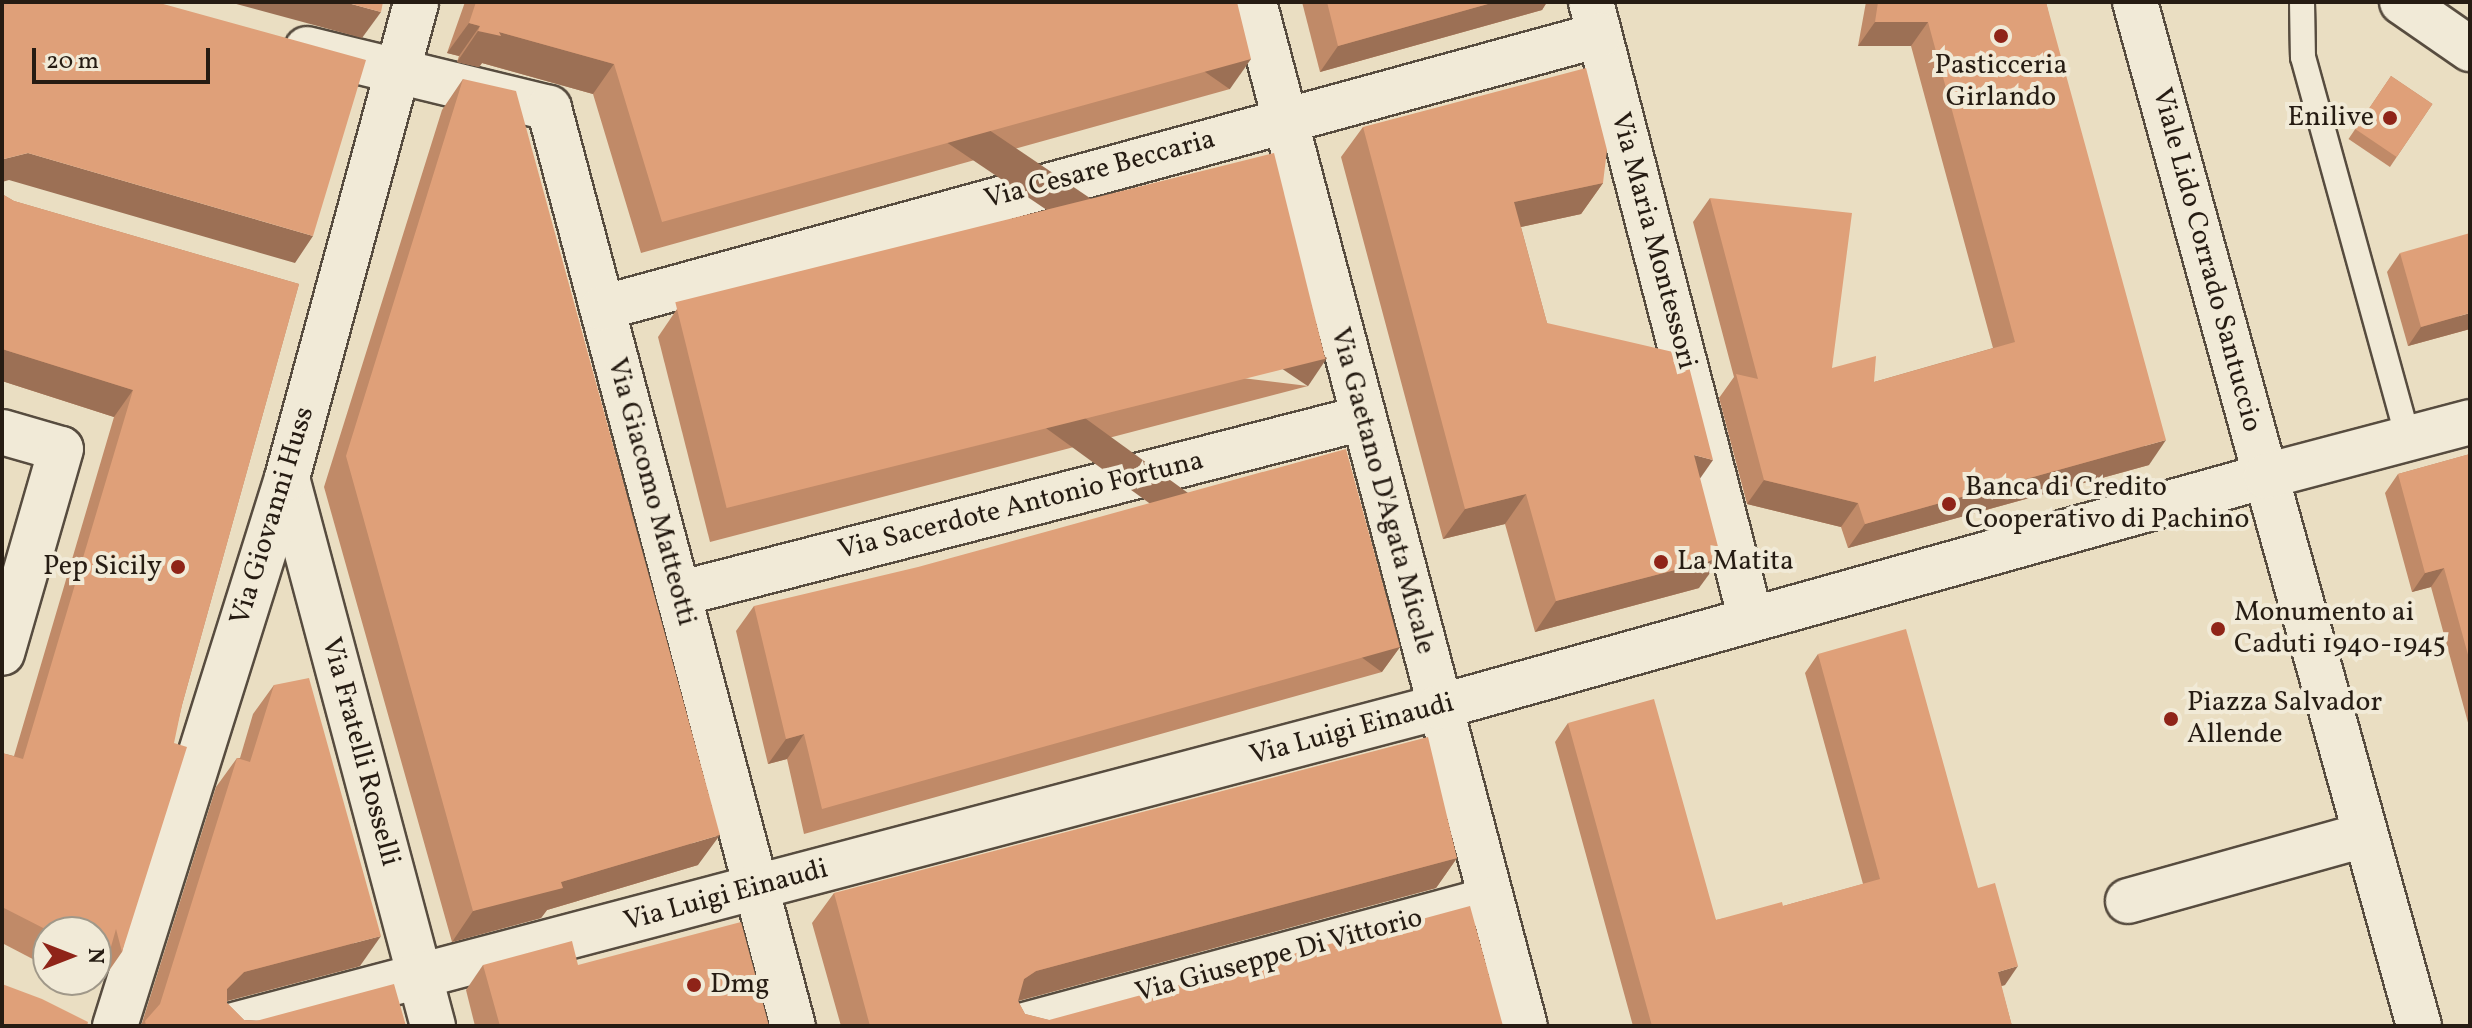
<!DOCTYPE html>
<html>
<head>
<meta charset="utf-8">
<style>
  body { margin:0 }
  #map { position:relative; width:2472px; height:1028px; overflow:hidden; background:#eadec2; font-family:Vollkorn,serif }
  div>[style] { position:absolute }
  .roads { filter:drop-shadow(2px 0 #574c3f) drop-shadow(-2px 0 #574c3f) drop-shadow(0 2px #574c3f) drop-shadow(0 -2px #574c3f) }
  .service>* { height:24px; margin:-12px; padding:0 12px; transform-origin:12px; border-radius:12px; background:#f1ead7 }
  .minor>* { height:44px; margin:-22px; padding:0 22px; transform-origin:22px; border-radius:22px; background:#f1ead7 }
  .tertiary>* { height:44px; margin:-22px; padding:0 22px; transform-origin:22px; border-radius:22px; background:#f1ead7 }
  .secondary>* { height:44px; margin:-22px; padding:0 22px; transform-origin:22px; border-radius:22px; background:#f1ead7 }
  .wall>* { inset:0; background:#c08a68; transform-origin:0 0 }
  .shaded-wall>* { inset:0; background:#9c7055; transform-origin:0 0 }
  .building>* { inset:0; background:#dfa079; transform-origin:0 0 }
  .dots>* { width:22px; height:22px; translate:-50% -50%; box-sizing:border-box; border:4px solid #f1ead7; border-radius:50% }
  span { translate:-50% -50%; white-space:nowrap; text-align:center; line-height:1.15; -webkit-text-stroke:8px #f1ead7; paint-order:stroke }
  .poi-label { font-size:28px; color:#261c13 }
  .right { translate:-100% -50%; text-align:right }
  .left { translate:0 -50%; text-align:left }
  .street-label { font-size:28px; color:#261c13 }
  .frame { position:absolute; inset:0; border:4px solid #261c13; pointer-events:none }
  .north { position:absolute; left:32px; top:916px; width:80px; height:80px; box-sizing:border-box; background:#f1ead7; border:2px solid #a09889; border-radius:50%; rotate:90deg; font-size:22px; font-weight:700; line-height:32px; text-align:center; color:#261c13 }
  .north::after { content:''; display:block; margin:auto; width:28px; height:36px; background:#8f2418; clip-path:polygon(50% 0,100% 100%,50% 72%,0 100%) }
  .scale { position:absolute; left:32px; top:48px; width:178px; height:36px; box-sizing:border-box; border:4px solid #261c13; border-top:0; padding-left:10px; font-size:24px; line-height:28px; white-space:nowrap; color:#261c13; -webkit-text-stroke:6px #f1ead7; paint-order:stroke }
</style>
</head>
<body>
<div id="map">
  <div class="roads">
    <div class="service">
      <div style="left:2302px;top:2px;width:55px;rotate:89deg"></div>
      <div style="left:2303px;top:57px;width:395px;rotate:74.6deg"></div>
    </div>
    <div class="minor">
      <div style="left:1254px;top:2px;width:1059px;rotate:75.18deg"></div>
      <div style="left:1591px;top:2px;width:638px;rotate:75.48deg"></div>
      <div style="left:307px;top:49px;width:249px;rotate:13.7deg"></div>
      <div style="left:549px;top:108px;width:950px;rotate:75.12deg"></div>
      <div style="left:602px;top:308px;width:1034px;rotate:-15.31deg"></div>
      <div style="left:2px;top:432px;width:61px;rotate:16.1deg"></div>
      <div style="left:61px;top:449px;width:212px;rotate:106.1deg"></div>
      <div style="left:287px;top:478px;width:567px;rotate:75.08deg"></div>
      <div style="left:678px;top:594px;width:707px;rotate:-14.41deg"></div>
      <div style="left:2128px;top:901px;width:246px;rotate:-15.6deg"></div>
      <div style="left:115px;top:1026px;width:574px;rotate:-72.57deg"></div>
      <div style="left:287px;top:478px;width:493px;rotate:-74.8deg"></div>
      <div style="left:230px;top:1026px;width:1250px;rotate:-14.78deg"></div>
      <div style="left:1439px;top:707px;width:859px;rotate:-15.61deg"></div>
      <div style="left:1021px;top:1026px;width:487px;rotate:-15.1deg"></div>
    </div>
    <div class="tertiary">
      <div style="left:2266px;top:476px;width:571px;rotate:74.45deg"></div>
    </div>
    <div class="secondary">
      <div style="left:2135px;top:2px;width:492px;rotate:74.6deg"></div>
      <div style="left:2266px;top:476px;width:211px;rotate:-14.8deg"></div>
      <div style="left:2402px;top:2px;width:83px;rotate:34.7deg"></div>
    </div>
  </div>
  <div class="wall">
    <div style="clip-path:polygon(465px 2px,1237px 2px,1230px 89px,641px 253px,593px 94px,482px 63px,479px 67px,457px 62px,459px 56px,447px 53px)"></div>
    <div style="clip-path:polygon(1302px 2px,1547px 2px,1542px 10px,1320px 72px)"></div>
    <div style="clip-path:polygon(1866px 2px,2046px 2px,2149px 465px,1848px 548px,1841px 527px,1747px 504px,1719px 398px,1734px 377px,1693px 222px,1710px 198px,1832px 368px,1874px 382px,1993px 348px,1911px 46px,1858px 46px)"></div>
    <div style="left:2391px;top:76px;width:50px;height:76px;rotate:34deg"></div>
    <div style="clip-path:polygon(463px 79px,698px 865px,547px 910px,541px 918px,452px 942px,324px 487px,442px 110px)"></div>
    <div style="clip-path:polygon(1363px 127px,1603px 183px,1581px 214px,1521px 227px,1547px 323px,1700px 478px,1699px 588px,1535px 632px,1505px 524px,1443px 539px,1341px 157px)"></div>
    <div style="clip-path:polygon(2px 194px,14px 201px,299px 284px,182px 705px,122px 952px,104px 978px,101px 969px,96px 976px,96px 932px,48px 932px,48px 967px,2px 943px,2px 753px,14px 756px,114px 417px,2px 381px)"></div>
    <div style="clip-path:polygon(2400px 253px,2470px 329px,2408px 346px,2387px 272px)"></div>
    <div style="clip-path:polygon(677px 309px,1308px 386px,710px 542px,658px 337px)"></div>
    <div style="clip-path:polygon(2470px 454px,2470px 730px,2431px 587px,2412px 592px,2385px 493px,2398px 474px)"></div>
    <div style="clip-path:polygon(754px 606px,1400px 647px,1382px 672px,804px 834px,787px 759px,768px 764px,736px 631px)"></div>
    <div style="clip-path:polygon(1818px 654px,2005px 985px,2001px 986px,2012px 1026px,1633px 1026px,1555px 742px,1568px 723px,1716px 920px,1783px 906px,1863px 884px,1805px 673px)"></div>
    <div style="clip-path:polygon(274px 685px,360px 966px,227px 1001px,227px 1003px,244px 1020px,406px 1026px,141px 1026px,216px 787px,237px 758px,240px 758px,253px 714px)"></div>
    <div style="clip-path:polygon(1457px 858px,1436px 888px,1018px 1001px,1025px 1014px,1049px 1020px,1503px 1026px,841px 1026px,812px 923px,834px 893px)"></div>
    <div style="clip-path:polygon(483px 965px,578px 965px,769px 1026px,475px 1026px,466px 990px)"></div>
    <div style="clip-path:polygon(74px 980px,93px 980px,88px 987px)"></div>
  </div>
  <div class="shaded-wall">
    <div style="clip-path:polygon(229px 2px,344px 2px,381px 12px,362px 38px)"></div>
    <div style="clip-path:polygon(1495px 2px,1547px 2px,1542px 10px,1320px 72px,1338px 46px)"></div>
    <div style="clip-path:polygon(1875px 22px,1928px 22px,1911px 46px,1858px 46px)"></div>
    <div style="clip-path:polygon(469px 23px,480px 26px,459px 56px,447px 53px)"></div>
    <div style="clip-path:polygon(478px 31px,499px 32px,614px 64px,593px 94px,482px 63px,479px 67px,457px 62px)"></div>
    <div style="left:1251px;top:59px;width:37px;height:611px;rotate:125deg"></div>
    <div style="clip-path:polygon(28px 153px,313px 236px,295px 263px,9px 180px,2px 182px,2px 162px,4px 159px)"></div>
    <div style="clip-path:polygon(1603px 183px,1581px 214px,1493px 233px,1514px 202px)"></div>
    <div style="clip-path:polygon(2470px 313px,2470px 329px,2408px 346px,2421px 327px)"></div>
    <div style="clip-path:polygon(2px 349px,133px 390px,114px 417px,2px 381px)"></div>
    <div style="left:1327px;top:358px;width:34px;height:617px;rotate:124deg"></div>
    <div style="clip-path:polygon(2166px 440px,2149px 465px,1848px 548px,1865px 524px)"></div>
    <div style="clip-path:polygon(1694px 455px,1713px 460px,1692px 490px)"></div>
    <div style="clip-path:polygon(1764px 480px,1858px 503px,1841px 527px,1747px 504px)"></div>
    <div style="clip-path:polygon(1526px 494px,1505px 524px,1443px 539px,1465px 509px)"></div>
    <div style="clip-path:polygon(1721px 558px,1699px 588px,1535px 632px,1556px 601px)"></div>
    <div style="clip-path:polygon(2444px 568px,2431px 587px,2412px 592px,2425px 573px)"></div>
    <div style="left:1400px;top:647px;width:31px;height:600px;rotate:126deg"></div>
    <div style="clip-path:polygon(804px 734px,787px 759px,768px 764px,786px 739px)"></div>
    <div style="clip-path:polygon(720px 835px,698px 865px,547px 910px,541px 918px,452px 942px,473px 911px,561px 882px)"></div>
    <div style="clip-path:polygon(1457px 858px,1436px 888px,1014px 1002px,1024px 979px,1036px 971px)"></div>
    <div style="clip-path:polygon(381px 936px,360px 966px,223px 1002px,227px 989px,244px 972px)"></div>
    <div style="clip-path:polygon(2018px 966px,2005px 985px,1984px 991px,1998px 972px)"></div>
  </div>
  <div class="building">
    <div style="clip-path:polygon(2px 2px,156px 2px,366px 60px,313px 236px,28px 153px,4px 159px,2px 162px)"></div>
    <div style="clip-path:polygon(344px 2px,383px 2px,381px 12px)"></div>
    <div style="clip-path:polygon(476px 2px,1237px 2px,1251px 59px,662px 222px,614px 64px,499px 32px,501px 36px,478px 31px,480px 26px,469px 23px)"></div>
    <div style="clip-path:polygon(1327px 2px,1495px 2px,1338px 46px)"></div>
    <div style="clip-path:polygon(1878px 2px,2046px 2px,2166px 440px,1865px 524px,1858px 503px,1764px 480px,1736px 374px,1758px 379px,1710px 198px,1852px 213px,1832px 368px,1876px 356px,1874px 382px,2015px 342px,1928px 22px,1875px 22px)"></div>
    <div style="clip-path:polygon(1586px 68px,1607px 150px,1603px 183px,1514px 202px,1547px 323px,1686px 355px,1713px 460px,1694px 455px,1721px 558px,1556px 601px,1526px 494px,1465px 509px,1363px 127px)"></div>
    <div style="left:2391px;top:76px;width:50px;height:64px;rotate:34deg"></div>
    <div style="clip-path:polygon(463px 79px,516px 91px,720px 835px,561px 882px,563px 888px,473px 911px,346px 456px)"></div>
    <div style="left:1274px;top:153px;width:212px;height:617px;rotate:76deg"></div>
    <div style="clip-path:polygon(2px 194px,14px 201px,299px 284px,182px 705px,174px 743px,187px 747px,122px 952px,116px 929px,107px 961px,96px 955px,96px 932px,51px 932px,2px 907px,2px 753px,23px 759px,133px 390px,2px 349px)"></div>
    <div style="clip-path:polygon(2470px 233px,2470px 313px,2421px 327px,2400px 253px)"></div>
    <div style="clip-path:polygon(1346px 449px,1400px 647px,822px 809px,804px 734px,786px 739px,754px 606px,918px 567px)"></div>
    <div style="clip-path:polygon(2470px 454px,2470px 662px,2444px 568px,2425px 573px,2398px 474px)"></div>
    <div style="clip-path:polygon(1906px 629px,1978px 888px,1995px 883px,2018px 966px,1998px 972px,2012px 1026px,1652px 1026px,1568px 723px,1654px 699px,1716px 920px,1782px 902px,1783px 906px,1880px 879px,1818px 654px)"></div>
    <div style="clip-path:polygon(309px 678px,381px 936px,244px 972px,227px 989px,227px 1003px,244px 1020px,256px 1021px,394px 984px,406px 1026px,146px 1026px,145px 1021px,160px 1004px,237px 758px,250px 762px,274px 685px)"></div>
    <div style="clip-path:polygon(1428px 737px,1457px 858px,1036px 971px,1024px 979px,1018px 1001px,1025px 1014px,1049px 1020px,1470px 906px,1503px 1026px,870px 1026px,834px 893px)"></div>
    <div style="clip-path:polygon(741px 922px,769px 1026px,500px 1026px,483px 965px,572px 941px,578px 965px)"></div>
    <div style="clip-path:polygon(2px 984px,42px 999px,88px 1022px,87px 1026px,2px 1026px)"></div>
  </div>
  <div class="dots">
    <div style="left:2001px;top:36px;background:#8f2418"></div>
    <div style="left:2390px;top:118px;background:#8f2418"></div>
    <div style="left:1949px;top:504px;background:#8f2418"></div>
    <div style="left:1661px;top:562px;background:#8f2418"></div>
    <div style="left:178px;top:567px;background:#8f2418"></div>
    <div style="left:2218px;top:629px;background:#8f2418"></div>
    <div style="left:2171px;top:719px;background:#8f2418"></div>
    <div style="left:694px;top:985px;background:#8f2418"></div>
  </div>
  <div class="poi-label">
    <span style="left:2001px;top:82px">Pasticceria<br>Girlando</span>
    <span class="right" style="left:2374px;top:118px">Enilive</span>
    <span class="left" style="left:1965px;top:504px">Banca di Credito<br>Cooperativo di Pachino</span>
    <span class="left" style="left:1677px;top:562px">La Matita</span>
    <span class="right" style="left:162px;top:567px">Pep Sicily</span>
    <span class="left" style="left:2234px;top:629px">Monumento ai<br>Caduti 1940-1945</span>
    <span class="left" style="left:2187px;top:719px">Piazza Salvador<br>Allende</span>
    <span class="left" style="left:710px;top:985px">Dmg</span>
  </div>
  <div class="street-label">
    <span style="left:1100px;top:170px;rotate:-15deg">Via Cesare Beccaria</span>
    <span style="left:1653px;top:241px;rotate:75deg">Via Maria Montessori</span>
    <span style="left:2206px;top:260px;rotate:75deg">Viale Lido Corrado Santuccio</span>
    <span style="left:1382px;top:491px;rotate:75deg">Via Gaetano D'Agata Micale</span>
    <span style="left:651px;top:492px;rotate:75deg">Via Giacomo Matteotti</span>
    <span style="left:1021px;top:506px;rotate:-14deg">Via Sacerdote Antonio Fortuna</span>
    <span style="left:273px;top:516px;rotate:-73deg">Via Giovanni Huss</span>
    <span style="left:1352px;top:730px;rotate:-15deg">Via Luigi Einaudi</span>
    <span style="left:360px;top:752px;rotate:75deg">Via Fratelli Rosselli</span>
    <span style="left:726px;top:896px;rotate:-15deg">Via Luigi Einaudi</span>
    <span style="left:1279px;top:956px;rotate:-15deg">Via Giuseppe Di Vittorio</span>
  </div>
  <div class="frame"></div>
  <div class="north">N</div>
  <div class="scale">20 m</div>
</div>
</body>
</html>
